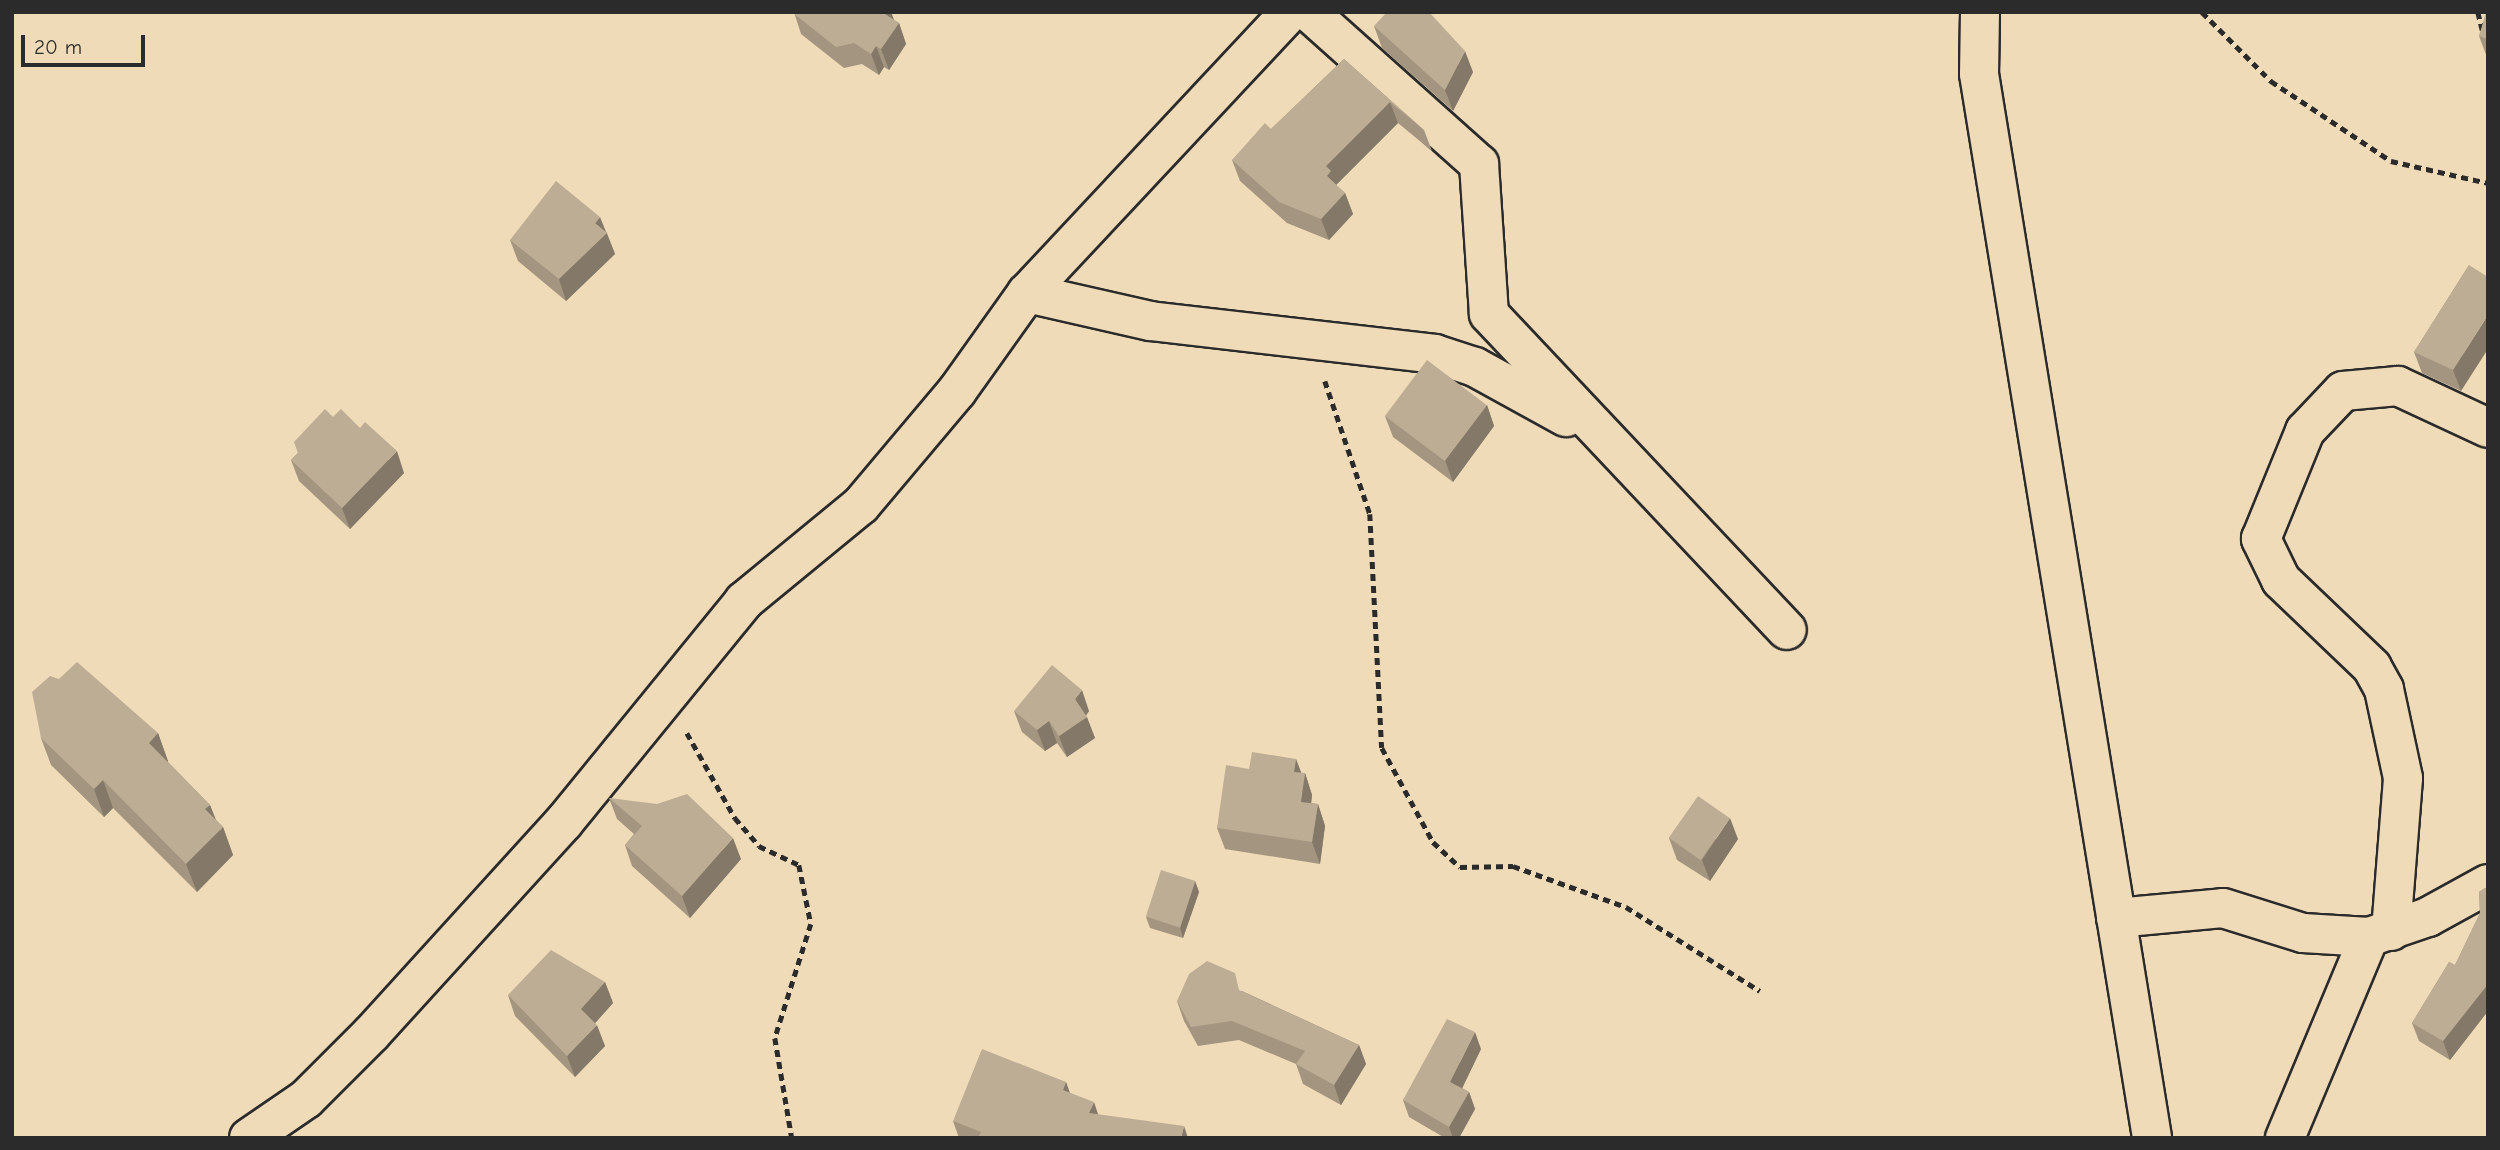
<!DOCTYPE html>
<html>
<head>
<meta charset="utf-8">
<style>
  body { margin:0 }
  #map { position:relative; width:2500px; height:1150px; overflow:hidden; background:#f0dbb9; font-family:"Comic Neue",sans-serif }
  div>[style] { position:absolute }
  .path>* { height:4.5px; margin-top:-2.25px; transform-origin:0; background:repeating-linear-gradient(90deg,#2b2b2b 0 7px,transparent 0 12px) }
  .roads { filter:drop-shadow(2px 0 #2b2b2b) drop-shadow(-2px 0 #2b2b2b) drop-shadow(0 2px #2b2b2b) drop-shadow(0 -2px #2b2b2b) }
  .minor>* { height:38px; margin:-19px; padding:0 19px; transform-origin:19px; border-radius:19px; background:#f0dbb9 }
  .wall>* { inset:0; background:#a3957f }
  .shaded-wall>* { inset:0; background:#847968 }
  .building>* { inset:0; background:#bdad94; transform-origin:0 0 }
  span { translate:-50% -50%; white-space:nowrap; text-align:center; line-height:1.15; -webkit-text-stroke:5px #f0dbb9; paint-order:stroke }
  .frame { position:absolute; inset:0; border:14px solid #2b2b2b; pointer-events:none }
  .scale { position:absolute; left:21px; top:35px; width:124px; height:32px; box-sizing:border-box; border:4px solid #2b2b2b; border-top:0; padding-left:9px; font-size:21px; line-height:24px; white-space:nowrap; color:#2b2b2b; -webkit-text-stroke:5px #f0dbb9; paint-order:stroke }
</style>
</head>
<body>
<div id="map">
  <div class="path">
    <div style="left:2202px;top:12px;width:98px;rotate:45deg"></div>
    <div style="left:2271px;top:81px;width:144px;rotate:33.7deg"></div>
    <div style="left:2391px;top:161px;width:99px;rotate:12.8deg"></div>
    <div style="left:2478px;top:12px;width:21px;rotate:76deg"></div>
    <div style="left:1325px;top:381px;width:140px;rotate:71.3deg"></div>
    <div style="left:1370px;top:514px;width:234px;rotate:87.1deg"></div>
    <div style="left:1382px;top:748px;width:107px;rotate:61.5deg"></div>
    <div style="left:1433px;top:842px;width:37px;rotate:43deg"></div>
    <div style="left:1460px;top:867px;width:53px;rotate:-1.1deg"></div>
    <div style="left:1513px;top:866px;width:120px;rotate:19.9deg"></div>
    <div style="left:1626px;top:907px;width:158px;rotate:32.1deg"></div>
    <div style="left:687px;top:733px;width:98px;rotate:60.5deg"></div>
    <div style="left:735px;top:818px;width:37px;rotate:49deg"></div>
    <div style="left:759px;top:846px;width:44px;rotate:25.4deg"></div>
    <div style="left:799px;top:865px;width:60px;rotate:78.5deg"></div>
    <div style="left:811px;top:924px;width:120px;rotate:107.5deg"></div>
    <div style="left:775px;top:1038px;width:101px;rotate:80.4deg"></div>
  </div>
  <div class="roads">
    <div class="minor">
      <div style="left:1309px;top:12px;width:228px;rotate:41.8deg"></div>
      <div style="left:1479px;top:164px;width:150px;rotate:86.2deg"></div>
      <div style="left:1489px;top:314px;width:434px;rotate:46.7deg"></div>
      <div style="left:1980px;top:12px;width:62px;rotate:90.9deg"></div>
      <div style="left:1979px;top:74px;width:1078px;rotate:80.76deg"></div>
      <div style="left:1027px;top:293px;width:126px;rotate:12.8deg"></div>
      <div style="left:1150px;top:321px;width:287px;rotate:6.6deg"></div>
      <div style="left:1435px;top:354px;width:42px;rotate:18deg"></div>
      <div style="left:1475px;top:367px;width:104px;rotate:28.8deg"></div>
      <div style="left:2116px;top:918px;width:107px;rotate:-5.3deg"></div>
      <div style="left:2223px;top:908px;width:84px;rotate:17.4deg"></div>
      <div style="left:2303px;top:933px;width:66px;rotate:3.5deg"></div>
      <div style="left:2369px;top:937px;width:62px;rotate:-18.7deg"></div>
      <div style="left:2428px;top:917px;width:68px;rotate:-28.8deg"></div>
      <div style="left:2391px;top:931px;width:153px;rotate:-85.5deg"></div>
      <div style="left:2403px;top:778px;width:91px;rotate:-102.1deg"></div>
      <div style="left:2384px;top:689px;width:25px;rotate:-119deg"></div>
      <div style="left:2372px;top:667px;width:126px;rotate:-136.3deg"></div>
      <div style="left:2281px;top:580px;width:46px;rotate:-116deg"></div>
      <div style="left:2261px;top:539px;width:117px;rotate:-67.8deg"></div>
      <div style="left:2305px;top:431px;width:55px;rotate:-46.5deg"></div>
      <div style="left:2343px;top:391px;width:55px;rotate:-5.2deg"></div>
      <div style="left:2398px;top:386px;width:99px;rotate:25deg"></div>
      <div style="left:249px;top:1138px;width:69px;rotate:-34.4deg"></div>
      <div style="left:306px;top:1099px;width:93px;rotate:-45deg"></div>
      <div style="left:372px;top:1033px;width:285px;rotate:-47.7deg"></div>
      <div style="left:564px;top:822px;width:285px;rotate:-50.8deg"></div>
      <div style="left:744px;top:601px;width:151px;rotate:-39.4deg"></div>
      <div style="left:861px;top:505px;width:149px;rotate:-49.9deg"></div>
      <div style="left:957px;top:391px;width:120px;rotate:-54.5deg"></div>
      <div style="left:1027px;top:293px;width:385px;rotate:-46.9deg"></div>
      <div style="left:2285px;top:1138px;width:218px;rotate:-67.3deg"></div>
    </div>
  </div>
  <div class="wall">
    <div style="clip-path:polygon(794px 12px,891px 12px,894px 20px,899px 23px,906px 44px,889px 70px,884px 67px,879px 75px,862px 64px,844px 68px,801px 34px)"></div>
    <div style="clip-path:polygon(2488px 12px,2488px 60px,2479px 36px)"></div>
    <div style="clip-path:polygon(1374px 26px,1473px 72px,1453px 111px,1382px 48px)"></div>
    <div style="clip-path:polygon(1344px 59px,1424px 130px,1432px 151px,1398px 123px,1336px 185px,1345px 193px,1353px 214px,1329px 240px,1287px 223px,1240px 181px,1232px 160px,1271px 129px)"></div>
    <div style="clip-path:polygon(605px 231px,607px 233px,615px 254px,566px 301px,518px 261px,510px 240px)"></div>
    <div style="clip-path:polygon(2469px 265px,2461px 391px,2422px 373px,2414px 352px)"></div>
    <div style="clip-path:polygon(1487px 405px,1494px 426px,1453px 482px,1393px 437px,1385px 416px)"></div>
    <div style="clip-path:polygon(333px 417px,404px 473px,350px 529px,299px 481px,291px 460px)"></div>
    <div style="clip-path:polygon(1014px 711px,1089px 711px,1086px 716px,1095px 738px,1067px 757px,1057px 743px,1045px 751px,1022px 732px)"></div>
    <div style="clip-path:polygon(158px 733px,168px 762px,210px 805px,216px 820px,223px 827px,233px 855px,197px 892px,113px 808px,104px 817px,51px 765px,41px 738px)"></div>
    <div style="clip-path:polygon(1296px 759px,1301px 773px,1305px 773px,1312px 795px,1311px 803px,1318px 804px,1325px 826px,1320px 864px,1225px 849px,1217px 828px,1249px 769px)"></div>
    <div style="clip-path:polygon(609px 798px,741px 859px,690px 918px,632px 866px,625px 845px,634px 834px,617px 819px)"></div>
    <div style="clip-path:polygon(1669px 838px,1738px 839px,1710px 881px,1677px 860px)"></div>
    <div style="clip-path:polygon(1195px 881px,1199px 892px,1183px 938px,1150px 928px,1146px 917px)"></div>
    <div style="clip-path:polygon(2485px 888px,2488px 889px,2488px 1011px,2450px 1060px,2419px 1041px,2412px 1023px,2449px 962px,2455px 965px,2480px 913px,2479px 892px)"></div>
    <div style="clip-path:polygon(605px 982px,613px 1003px,595px 1023px,605px 1046px,575px 1077px,515px 1016px,508px 995px)"></div>
    <div style="clip-path:polygon(1242px 991px,1359px 1045px,1366px 1064px,1341px 1105px,1303px 1084px,1296px 1064px,1239px 1040px,1198px 1046px,1184px 1021px,1177px 1001px)"></div>
    <div style="clip-path:polygon(1481px 1049px,1462px 1088px,1469px 1092px,1475px 1109px,1459px 1138px,1445px 1138px,1409px 1117px,1403px 1100px)"></div>
    <div style="clip-path:polygon(1066px 1082px,1069px 1092px,1098px 1115px,1188px 1138px,959px 1138px,953px 1121px)"></div>
  </div>
  <div class="shaded-wall">
    <div style="clip-path:polygon(881px 12px,891px 12px,895px 23px)"></div>
    <div style="clip-path:polygon(899px 23px,906px 44px,889px 70px,881px 49px)"></div>
    <div style="clip-path:polygon(876px 46px,884px 67px,879px 75px,871px 54px)"></div>
    <div style="clip-path:polygon(1465px 51px,1473px 72px,1453px 111px,1445px 90px)"></div>
    <div style="clip-path:polygon(1390px 102px,1398px 123px,1336px 185px,1327px 176px,1326px 166px)"></div>
    <div style="clip-path:polygon(1345px 193px,1353px 214px,1329px 240px,1321px 219px)"></div>
    <div style="clip-path:polygon(600px 217px,615px 254px,566px 301px,559px 279px,595px 223px)"></div>
    <div style="clip-path:polygon(2488px 315px,2488px 349px,2461px 391px,2453px 370px)"></div>
    <div style="clip-path:polygon(1487px 405px,1494px 426px,1453px 482px,1445px 460px)"></div>
    <div style="clip-path:polygon(397px 451px,404px 473px,350px 529px,342px 508px)"></div>
    <div style="clip-path:polygon(1082px 690px,1089px 711px,1082px 720px,1075px 699px)"></div>
    <div style="clip-path:polygon(1087px 717px,1095px 738px,1067px 757px,1059px 736px)"></div>
    <div style="clip-path:polygon(1049px 721px,1057px 743px,1045px 751px,1037px 730px)"></div>
    <div style="clip-path:polygon(158px 733px,168px 761px,159px 771px,149px 743px)"></div>
    <div style="clip-path:polygon(1296px 759px,1304px 780px,1305px 773px,1312px 795px,1309px 823px,1301px 802px,1294px 772px)"></div>
    <div style="clip-path:polygon(103px 780px,113px 808px,104px 817px,94px 789px)"></div>
    <div style="clip-path:polygon(1318px 804px,1325px 826px,1320px 864px,1312px 842px)"></div>
    <div style="clip-path:polygon(210px 805px,220px 831px,223px 827px,233px 855px,197px 892px,186px 864px,205px 809px)"></div>
    <div style="clip-path:polygon(1730px 818px,1738px 839px,1710px 881px,1702px 860px)"></div>
    <div style="clip-path:polygon(733px 838px,741px 859px,690px 918px,682px 896px)"></div>
    <div style="clip-path:polygon(1195px 881px,1199px 892px,1183px 938px,1180px 927px)"></div>
    <div style="clip-path:polygon(605px 982px,613px 1003px,589px 1030px,581px 1009px)"></div>
    <div style="clip-path:polygon(2488px 984px,2488px 1011px,2450px 1060px,2443px 1041px)"></div>
    <div style="clip-path:polygon(597px 1025px,605px 1046px,575px 1077px,567px 1056px)"></div>
    <div style="clip-path:polygon(1475px 1032px,1481px 1049px,1457px 1099px,1450px 1082px)"></div>
    <div style="clip-path:polygon(1359px 1045px,1366px 1064px,1341px 1105px,1334px 1085px)"></div>
    <div style="clip-path:polygon(1066px 1082px,1075px 1107px,1063px 1090px)"></div>
    <div style="clip-path:polygon(1469px 1092px,1475px 1109px,1459px 1138px,1453px 1138px,1449px 1127px)"></div>
    <div style="clip-path:polygon(1094px 1102px,1102px 1126px,1089px 1113px)"></div>
    <div style="clip-path:polygon(1184px 1126px,1188px 1138px,1181px 1138px)"></div>
  </div>
  <div class="building">
    <div style="clip-path:polygon(794px 12px,882px 12px,899px 23px,881px 49px,876px 46px,871px 54px,854px 43px,836px 47px,793px 13px)"></div>
    <div style="clip-path:polygon(1387px 12px,1429px 12px,1465px 51px,1445px 90px,1374px 26px)"></div>
    <div style="clip-path:polygon(2486px 12px,2488px 12px,2488px 39px,2479px 36px)"></div>
    <div style="clip-path:polygon(1344px 59px,1424px 130px,1390px 102px,1326px 166px,1331px 171px,1327px 176px,1345px 193px,1321px 219px,1279px 202px,1232px 160px,1265px 123px,1271px 129px)"></div>
    <div style="clip-path:polygon(556px 181px,600px 217px,595px 223px,607px 233px,559px 279px,510px 240px)"></div>
    <div style="clip-path:polygon(2469px 265px,2488px 277px,2488px 315px,2453px 370px,2414px 352px)"></div>
    <div style="left:1427px;top:360px;width:75px;height:70px;rotate:37deg"></div>
    <div style="clip-path:polygon(325px 409px,333px 417px,341px 409px,360px 428px,365px 422px,397px 451px,342px 508px,291px 460px,298px 453px,294px 442px)"></div>
    <div style="clip-path:polygon(77px 662px,158px 733px,149px 743px,210px 805px,205px 809px,223px 827px,186px 864px,103px 780px,94px 789px,41px 738px,32px 692px,50px 676px,59px 679px)"></div>
    <div style="clip-path:polygon(1052px 665px,1082px 690px,1075px 699px,1087px 717px,1059px 736px,1049px 721px,1037px 730px,1014px 711px)"></div>
    <div style="clip-path:polygon(1252px 752px,1296px 759px,1294px 772px,1305px 773px,1301px 802px,1318px 804px,1312px 842px,1217px 828px,1226px 765px,1249px 769px)"></div>
    <div style="clip-path:polygon(687px 794px,733px 838px,682px 896px,625px 845px,642px 826px,609px 798px,657px 804px)"></div>
    <div style="left:1698px;top:796px;width:39px;height:51px;rotate:35deg"></div>
    <div style="left:1161px;top:870px;width:36px;height:49px;rotate:18deg"></div>
    <div style="clip-path:polygon(2485px 888px,2488px 889px,2488px 984px,2443px 1041px,2412px 1023px,2449px 962px,2455px 965px,2480px 913px,2479px 892px)"></div>
    <div style="clip-path:polygon(551px 950px,605px 982px,581px 1009px,597px 1025px,567px 1056px,508px 995px)"></div>
    <div style="clip-path:polygon(1207px 961px,1235px 973px,1239px 990px,1359px 1045px,1334px 1085px,1296px 1064px,1305px 1051px,1232px 1021px,1191px 1027px,1177px 1001px,1189px 974px)"></div>
    <div style="clip-path:polygon(1447px 1019px,1475px 1032px,1450px 1082px,1469px 1092px,1449px 1127px,1403px 1100px)"></div>
    <div style="clip-path:polygon(982px 1049px,1066px 1082px,1063px 1090px,1094px 1102px,1089px 1113px,1184px 1126px,1181px 1138px,978px 1138px,981px 1132px,953px 1121px)"></div>
  </div>
  <div class="frame"></div>
  <div class="scale">20 m</div>
</div>
</body>
</html>
